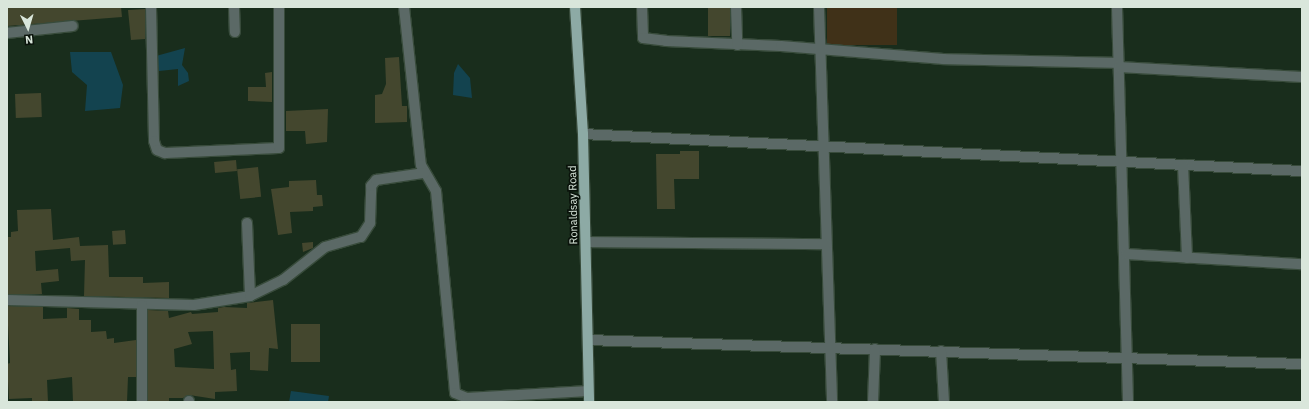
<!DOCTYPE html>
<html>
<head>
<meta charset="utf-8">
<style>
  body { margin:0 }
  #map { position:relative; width:1309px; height:409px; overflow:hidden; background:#192d1c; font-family:"IBM Plex Sans",sans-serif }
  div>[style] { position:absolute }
  .green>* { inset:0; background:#403118; transform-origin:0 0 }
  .water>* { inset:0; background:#13434f }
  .building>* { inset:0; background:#44472e; transform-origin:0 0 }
  .roads { filter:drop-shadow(1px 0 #384b3b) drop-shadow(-1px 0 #384b3b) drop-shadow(0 1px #384b3b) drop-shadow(0 -1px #384b3b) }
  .minor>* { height:10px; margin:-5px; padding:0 5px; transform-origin:5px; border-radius:5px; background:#5b6966 }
  .major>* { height:10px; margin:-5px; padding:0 5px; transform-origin:5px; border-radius:5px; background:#8daaa5 }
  span { translate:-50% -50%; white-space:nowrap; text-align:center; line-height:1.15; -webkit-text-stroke:3.5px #0a130b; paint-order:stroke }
  .street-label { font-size:11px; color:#d9e6db }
  .frame { position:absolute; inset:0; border:8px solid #d9e6db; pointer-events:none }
  .north { position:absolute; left:8px; top:8px; width:40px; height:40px; -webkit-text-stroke:3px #0a130b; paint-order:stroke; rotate:175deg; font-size:11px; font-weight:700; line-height:16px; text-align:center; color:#d9e6db }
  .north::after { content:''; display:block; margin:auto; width:14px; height:18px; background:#d9e6db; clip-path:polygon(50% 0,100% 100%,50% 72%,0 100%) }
</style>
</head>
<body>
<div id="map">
  <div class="green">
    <div style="left:827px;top:7px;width:70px;height:38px"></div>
  </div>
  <div class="water">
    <div style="clip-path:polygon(185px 48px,182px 65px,188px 73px,189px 81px,178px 86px,178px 69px,159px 71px,156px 56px)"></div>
    <div style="clip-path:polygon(70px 52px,111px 52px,123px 85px,120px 108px,85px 111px,87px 85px,72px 72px)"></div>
    <div style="clip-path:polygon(458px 64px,470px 78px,472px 98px,453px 95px,454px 73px)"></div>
    <div style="clip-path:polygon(291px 391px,329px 396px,328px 402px,289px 402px)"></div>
  </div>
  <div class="building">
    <div style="clip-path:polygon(7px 7px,121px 7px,122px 17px,7px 26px)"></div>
    <div style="left:708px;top:7px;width:22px;height:29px"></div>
    <div style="clip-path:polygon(145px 9px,145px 39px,131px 40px,128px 10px)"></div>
    <div style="clip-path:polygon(399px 57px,402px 106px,407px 106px,407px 122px,375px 123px,375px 95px,382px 94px,386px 84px,385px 58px)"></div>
    <div style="clip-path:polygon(272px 72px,272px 102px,248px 101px,248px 87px,266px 87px,265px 73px)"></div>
    <div style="left:41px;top:93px;width:24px;height:26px;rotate:88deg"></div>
    <div style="clip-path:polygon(328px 109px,327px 142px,306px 144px,305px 131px,286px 131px,286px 111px)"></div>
    <div style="clip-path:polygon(680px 151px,699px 151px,699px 179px,674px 179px,675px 209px,657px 209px,656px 154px,680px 154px)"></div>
    <div style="left:236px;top:160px;width:11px;height:22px;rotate:85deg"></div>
    <div style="left:258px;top:167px;width:30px;height:21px;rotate:84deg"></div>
    <div style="clip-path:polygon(316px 180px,317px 195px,322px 195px,323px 206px,313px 207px,313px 211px,290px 212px,292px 233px,278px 235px,271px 189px,289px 187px,289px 181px)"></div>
    <div style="clip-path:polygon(51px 209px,53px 240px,79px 237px,80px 246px,108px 245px,109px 277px,143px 277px,143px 283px,169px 282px,169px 298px,84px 296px,85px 260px,71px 261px,70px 248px,35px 251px,36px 271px,58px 269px,59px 281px,41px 283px,42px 294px,7px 294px,7px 237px,11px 237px,11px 232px,18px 231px,17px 210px)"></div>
    <div style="left:125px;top:230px;width:14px;height:13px;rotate:86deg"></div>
    <div style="clip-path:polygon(313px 242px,313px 248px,303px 252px,302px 243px)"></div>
    <div style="clip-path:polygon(evenodd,273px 300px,278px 349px,269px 348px,268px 371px,250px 370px,250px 352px,230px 353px,231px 370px,236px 369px,237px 391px,215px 392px,215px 399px,189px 395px,183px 398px,169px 398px,169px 402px,148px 402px,148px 310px,168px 311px,169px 318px,191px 312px,192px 314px,218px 312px,218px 308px,224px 307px,247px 308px,247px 303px,273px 300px,213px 331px,214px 369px,175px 367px,174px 349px,192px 344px,188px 332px,213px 331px)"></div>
    <div style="clip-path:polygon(7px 306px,43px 307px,43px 319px,67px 318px,67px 308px,79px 309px,79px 320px,91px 320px,91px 332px,106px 331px,107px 339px,114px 338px,114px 343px,136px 340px,136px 377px,128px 377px,127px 402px,73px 402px,72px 377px,47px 380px,48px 402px,32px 402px,32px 398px,9px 399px,7px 364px,10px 363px)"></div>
    <div style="left:320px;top:324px;width:38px;height:29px;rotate:90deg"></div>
  </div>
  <div class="roads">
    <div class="minor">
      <div style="left:151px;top:7px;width:134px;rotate:88.7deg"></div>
      <div style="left:154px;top:141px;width:9px;rotate:72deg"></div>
      <div style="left:157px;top:150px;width:9px;rotate:21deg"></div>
      <div style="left:165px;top:153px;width:114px;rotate:-2.5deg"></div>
      <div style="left:279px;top:148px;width:141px;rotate:-90deg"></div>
      <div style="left:234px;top:7px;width:25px;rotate:88deg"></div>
      <div style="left:404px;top:7px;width:159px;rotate:83.9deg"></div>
      <div style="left:421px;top:165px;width:30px;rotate:60deg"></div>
      <div style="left:436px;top:191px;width:203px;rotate:84.6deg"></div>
      <div style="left:455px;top:393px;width:13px;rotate:23deg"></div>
      <div style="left:467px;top:398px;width:121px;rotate:-3.3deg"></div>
      <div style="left:642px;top:7px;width:31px;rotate:88deg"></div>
      <div style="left:643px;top:38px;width:23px;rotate:7deg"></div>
      <div style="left:666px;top:41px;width:115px;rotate:2.5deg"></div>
      <div style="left:781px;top:46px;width:163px;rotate:4.6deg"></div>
      <div style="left:943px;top:59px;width:175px;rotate:1.3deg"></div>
      <div style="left:736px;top:7px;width:38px;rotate:88deg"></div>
      <div style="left:819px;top:7px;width:395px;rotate:88.1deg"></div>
      <div style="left:1117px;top:7px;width:395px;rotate:88.4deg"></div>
      <div style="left:7px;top:33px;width:66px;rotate:-6.1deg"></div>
      <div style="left:1119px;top:67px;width:183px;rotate:3.1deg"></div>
      <div style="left:583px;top:134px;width:720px;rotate:2.95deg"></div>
      <div style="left:1183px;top:165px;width:93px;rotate:87.5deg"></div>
      <div style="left:247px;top:223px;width:73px;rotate:87.6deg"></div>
      <div style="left:586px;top:242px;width:240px;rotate:0.5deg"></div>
      <div style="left:1126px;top:254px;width:176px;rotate:3.3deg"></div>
      <div style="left:7px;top:300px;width:187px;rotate:1.5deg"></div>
      <div style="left:194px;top:305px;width:57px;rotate:-9.1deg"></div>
      <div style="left:250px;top:296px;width:37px;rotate:-26deg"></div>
      <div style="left:283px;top:280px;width:53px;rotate:-38.2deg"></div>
      <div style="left:325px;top:247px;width:37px;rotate:-16deg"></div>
      <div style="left:361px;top:237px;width:17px;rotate:-57deg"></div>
      <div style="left:370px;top:223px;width:37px;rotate:-88deg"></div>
      <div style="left:371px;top:186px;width:8px;rotate:-50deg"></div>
      <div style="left:376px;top:180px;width:49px;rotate:-8.3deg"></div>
      <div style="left:588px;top:340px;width:714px;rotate:1.93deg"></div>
      <div style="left:941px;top:351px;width:51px;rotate:86.6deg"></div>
      <div style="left:142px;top:402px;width:97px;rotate:-90deg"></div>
      <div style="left:189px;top:402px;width:1px;rotate:-90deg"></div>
      <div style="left:873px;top:402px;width:53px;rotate:-87.8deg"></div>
    </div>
    <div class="major">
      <div style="left:575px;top:7px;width:127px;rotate:86.4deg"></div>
      <div style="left:583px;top:134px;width:268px;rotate:88.7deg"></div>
    </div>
  </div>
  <div class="street-label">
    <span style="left:573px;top:205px;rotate:-91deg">Ronaldsay Road</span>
  </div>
  <div class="frame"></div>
  <div class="north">N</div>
</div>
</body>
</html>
